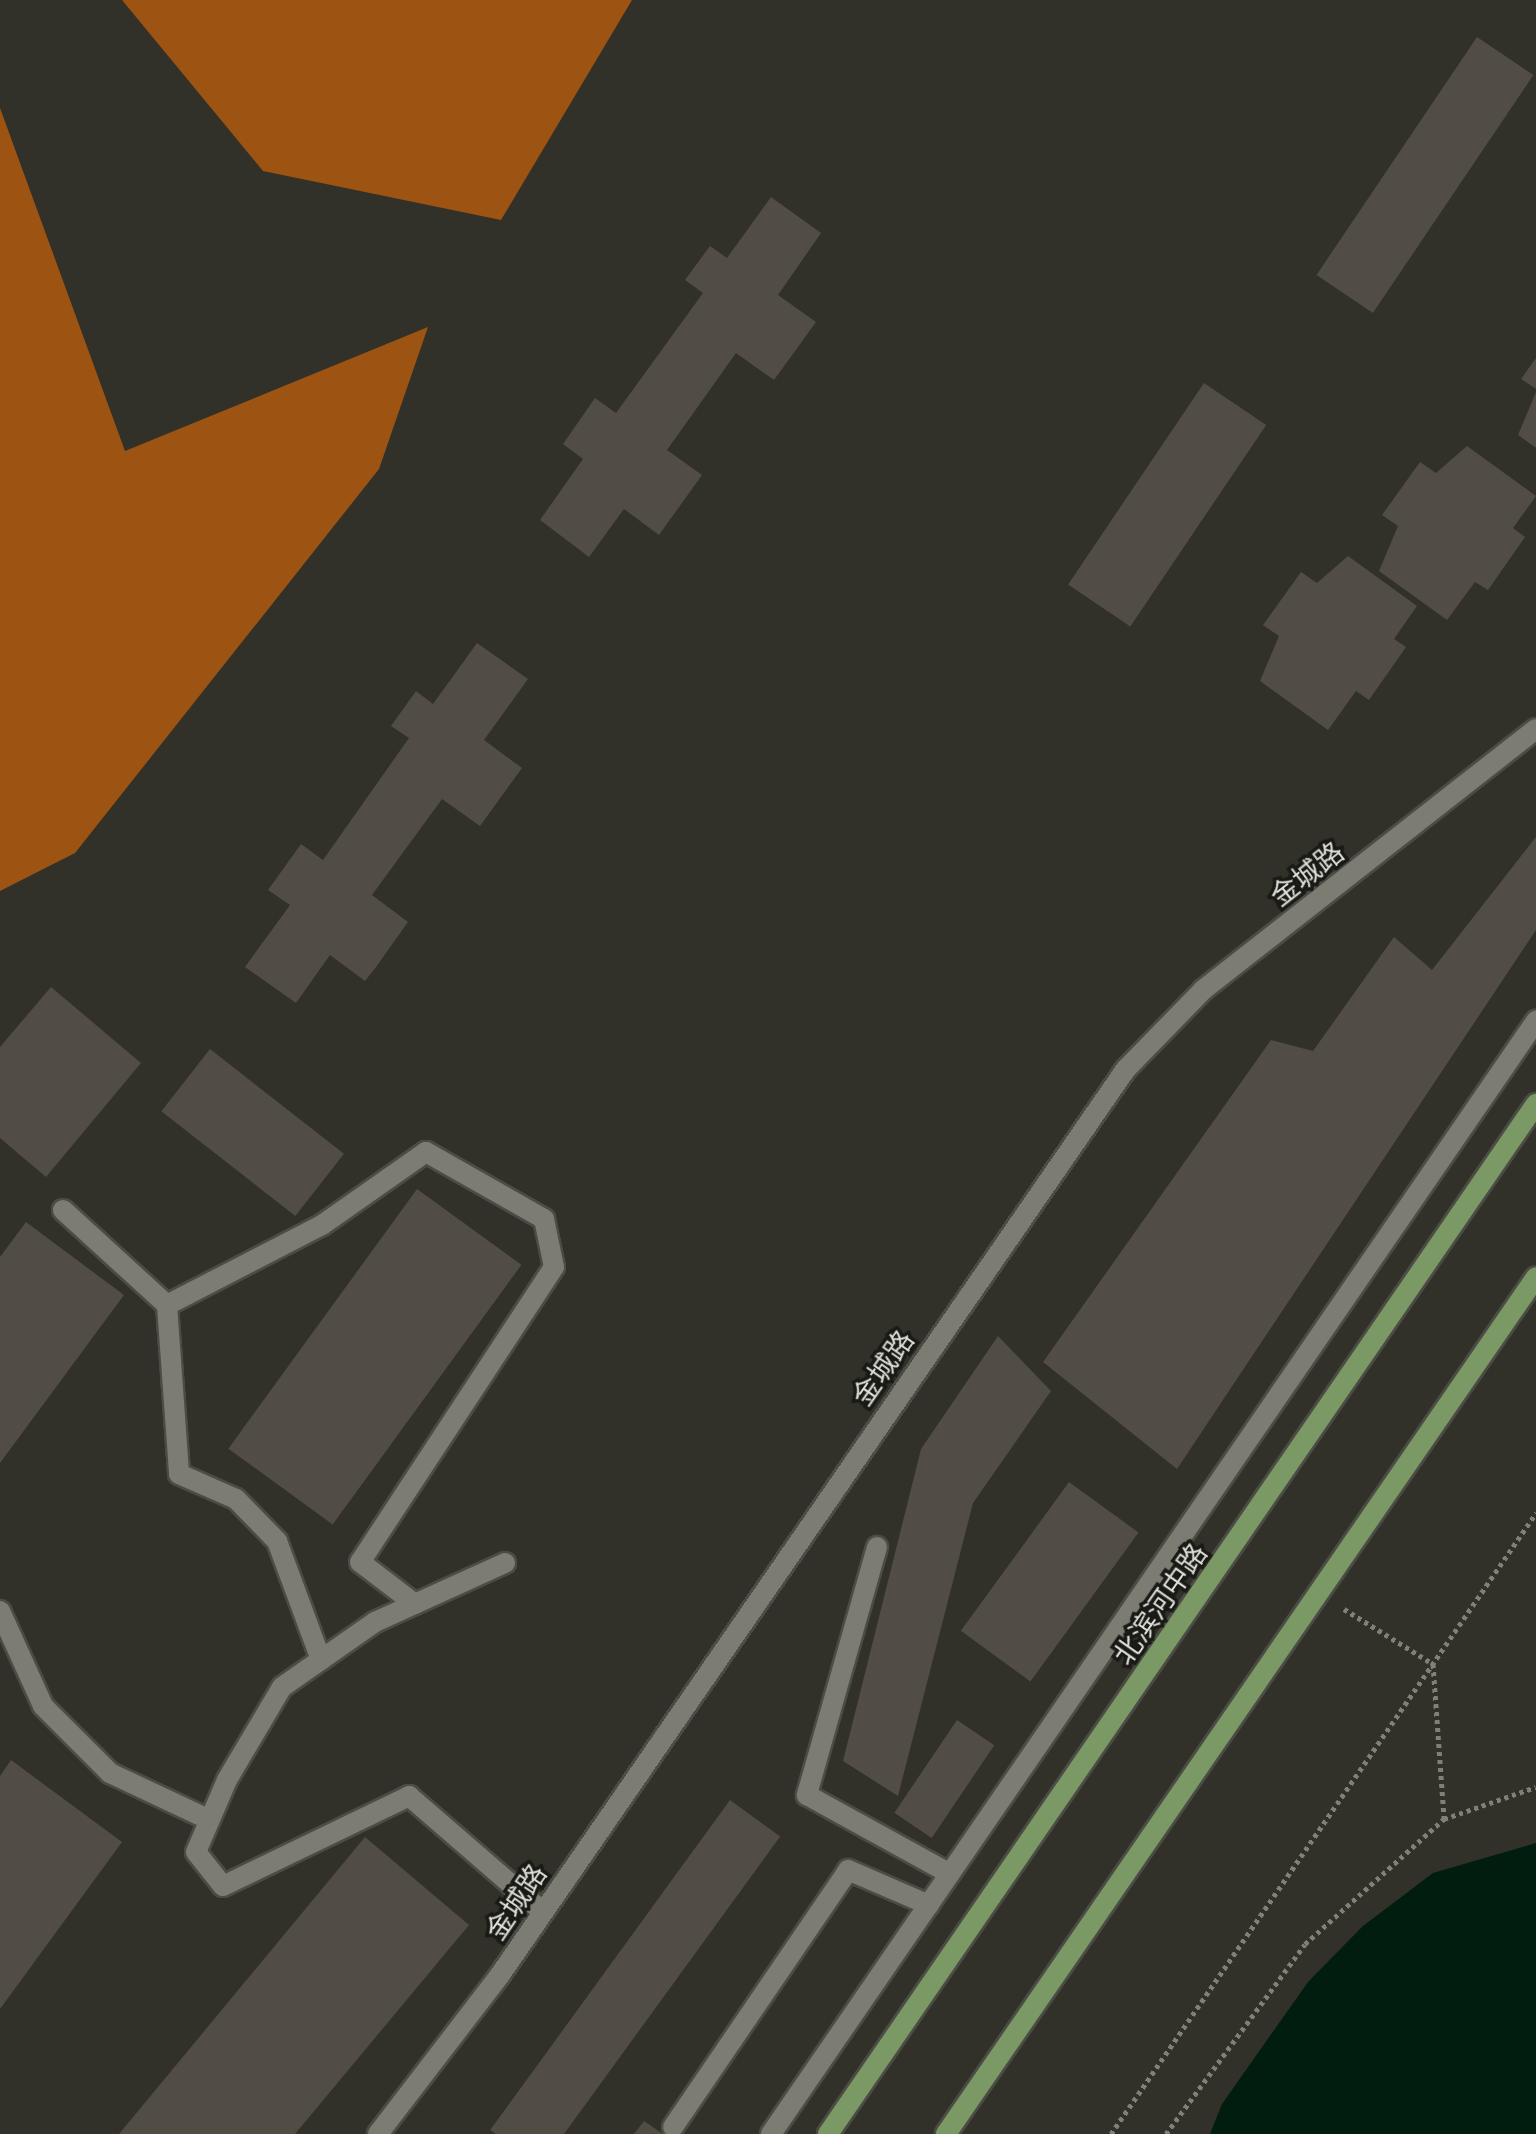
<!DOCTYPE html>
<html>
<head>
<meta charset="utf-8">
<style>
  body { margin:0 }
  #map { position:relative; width:1536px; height:2134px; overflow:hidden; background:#313129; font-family:Montserrat,"Noto Sans SC",sans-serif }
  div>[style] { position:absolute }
  .forest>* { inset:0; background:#9d5412 }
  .water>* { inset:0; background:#001d0f }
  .building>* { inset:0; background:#514d45; transform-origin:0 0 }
  .path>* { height:5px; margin-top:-2.5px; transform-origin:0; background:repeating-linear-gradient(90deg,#808079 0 4px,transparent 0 8px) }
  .roads { filter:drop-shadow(2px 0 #4c4c46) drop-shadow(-2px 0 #4c4c46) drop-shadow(0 2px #4c4c46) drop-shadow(0 -2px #4c4c46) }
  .service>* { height:20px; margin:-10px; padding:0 10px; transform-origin:10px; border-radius:10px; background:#7c7c73 }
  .minor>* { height:20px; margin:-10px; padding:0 10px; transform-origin:10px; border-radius:10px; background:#7c7c73 }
  .tertiary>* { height:20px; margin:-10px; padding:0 10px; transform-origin:10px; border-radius:10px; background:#7c7c73 }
  .primary>* { height:20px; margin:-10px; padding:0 10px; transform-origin:10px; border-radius:10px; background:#7b9965 }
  span { translate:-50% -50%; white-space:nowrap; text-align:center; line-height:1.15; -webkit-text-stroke:7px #191915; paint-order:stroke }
  .street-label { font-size:28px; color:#deded9 }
</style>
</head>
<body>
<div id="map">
  <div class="forest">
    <div style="clip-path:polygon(122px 0,632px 0,501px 220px,263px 171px)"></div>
    <div style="clip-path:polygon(0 108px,125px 451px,428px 327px,379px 469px,75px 853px,0 891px)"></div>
  </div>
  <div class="water">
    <div style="clip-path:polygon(1536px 1843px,1536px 2134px,1210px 2134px,1222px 2104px,1308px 1982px,1363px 1926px,1433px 1873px)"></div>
  </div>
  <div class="building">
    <div style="left:1477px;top:37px;width:68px;height:287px;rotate:34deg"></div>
    <div style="clip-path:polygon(771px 197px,821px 233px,778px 295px,816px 322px,774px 380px,736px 353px,667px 450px,702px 475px,659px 535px,624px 509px,589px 557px,540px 520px,583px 459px,563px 444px,595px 398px,616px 413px,703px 293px,685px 280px,710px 246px,727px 258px)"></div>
    <div style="clip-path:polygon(1536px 358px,1536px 389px,1521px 379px)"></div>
    <div style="left:1204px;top:383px;width:75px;height:243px;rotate:34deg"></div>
    <div style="clip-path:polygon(1536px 392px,1536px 448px,1518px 435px)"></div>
    <div style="clip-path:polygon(1467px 446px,1536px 496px,1513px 528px,1525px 537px,1488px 590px,1475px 582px,1447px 620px,1379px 571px,1398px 526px,1382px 515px,1420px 462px,1436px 473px)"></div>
    <div style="clip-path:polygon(1348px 556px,1417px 606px,1394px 639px,1406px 647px,1369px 700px,1356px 691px,1328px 730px,1260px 681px,1279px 636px,1263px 625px,1301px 572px,1317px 583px)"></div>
    <div style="clip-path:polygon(477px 643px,528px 679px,484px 740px,522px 768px,480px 826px,442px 799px,372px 895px,408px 922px,376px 967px,365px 981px,330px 955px,296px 1003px,245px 967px,290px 905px,268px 890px,301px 844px,323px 860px,409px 738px,391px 726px,416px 691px,433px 704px)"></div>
    <div style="clip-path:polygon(1536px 837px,1536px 930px,1177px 1469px,1043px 1362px,1271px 1040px,1313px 1051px,1394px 937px,1432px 970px)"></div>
    <div style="clip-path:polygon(51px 987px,141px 1063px,46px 1177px,0 1138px,0 1047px)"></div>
    <div style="left:210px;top:1049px;width:170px;height:79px;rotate:38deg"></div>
    <div style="left:417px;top:1189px;width:129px;height:321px;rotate:36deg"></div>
    <div style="clip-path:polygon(26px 1222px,124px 1295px,0 1463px,0 1257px)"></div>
    <div style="clip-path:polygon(998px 1336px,1051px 1391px,973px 1503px,898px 1796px,843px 1761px,921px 1449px)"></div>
    <div style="left:1069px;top:1482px;width:86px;height:184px;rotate:36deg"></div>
    <div style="left:957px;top:1720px;width:45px;height:112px;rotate:34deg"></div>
    <div style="clip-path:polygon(11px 1760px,122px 1842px,0 2009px,0 1776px)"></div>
    <div style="left:730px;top:1800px;width:62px;height:408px;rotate:36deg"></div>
    <div style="clip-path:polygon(365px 1837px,469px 1925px,295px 2134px,119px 2134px)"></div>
    <div style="clip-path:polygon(644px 2121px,663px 2134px,634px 2134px)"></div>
  </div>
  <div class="path">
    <div style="left:1344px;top:1609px;width:105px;rotate:31.7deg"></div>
    <div style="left:1433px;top:1664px;width:155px;rotate:85.9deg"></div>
    <div style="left:1111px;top:2134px;width:753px;rotate:-55.61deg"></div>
    <div style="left:1166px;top:2134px;width:235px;rotate:-53.8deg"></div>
    <div style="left:1305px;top:1944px;width:187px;rotate:-42deg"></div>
    <div style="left:1444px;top:1819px;width:97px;rotate:-19.2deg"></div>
  </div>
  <div class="roads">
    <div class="service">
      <div style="left:877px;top:1547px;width:258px;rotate:105.8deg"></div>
      <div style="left:807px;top:1795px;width:163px;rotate:28.9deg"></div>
      <div style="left:673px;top:2127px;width:311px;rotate:-55.7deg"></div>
      <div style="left:848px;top:1870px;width:88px;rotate:23.4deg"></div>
    </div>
    <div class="minor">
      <div style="left:63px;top:1210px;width:141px;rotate:42.4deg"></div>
      <div style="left:167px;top:1305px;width:174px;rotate:-27.3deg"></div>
      <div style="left:322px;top:1225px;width:127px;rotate:-35.1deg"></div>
      <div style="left:426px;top:1152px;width:136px;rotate:29.6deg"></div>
      <div style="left:544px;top:1219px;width:49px;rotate:78.2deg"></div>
      <div style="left:554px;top:1267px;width:353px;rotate:123.3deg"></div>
      <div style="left:360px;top:1562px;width:69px;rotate:37.4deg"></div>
      <div style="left:167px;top:1305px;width:169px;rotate:85.9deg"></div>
      <div style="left:179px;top:1474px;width:62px;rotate:23.7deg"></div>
      <div style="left:236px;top:1499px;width:59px;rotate:45.7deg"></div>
      <div style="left:277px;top:1541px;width:127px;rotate:69.7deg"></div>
      <div style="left:505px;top:1563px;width:143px;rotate:155.6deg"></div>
      <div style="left:375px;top:1622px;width:113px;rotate:145deg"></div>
      <div style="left:282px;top:1687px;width:108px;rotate:120.6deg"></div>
      <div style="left:227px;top:1780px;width:78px;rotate:113.3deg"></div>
      <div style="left:196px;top:1852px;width:43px;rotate:51.5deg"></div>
      <div style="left:223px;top:1886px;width:207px;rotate:-25.8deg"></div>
      <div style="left:409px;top:1796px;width:177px;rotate:40.9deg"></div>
      <div style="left:0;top:1611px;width:104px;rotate:65.6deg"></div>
      <div style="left:43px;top:1706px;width:95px;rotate:45deg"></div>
      <div style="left:110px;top:1773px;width:110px;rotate:25.2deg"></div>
    </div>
    <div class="tertiary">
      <div style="left:378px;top:2134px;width:200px;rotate:-52.5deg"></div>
      <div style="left:500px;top:1975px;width:1101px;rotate:-55.36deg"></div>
      <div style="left:1126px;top:1069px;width:110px;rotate:-45.7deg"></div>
      <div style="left:1203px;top:990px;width:423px;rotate:-38.1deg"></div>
      <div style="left:771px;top:2134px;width:1351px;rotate:-55.5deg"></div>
    </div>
    <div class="primary">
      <div style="left:828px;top:2134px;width:1250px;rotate:-55.5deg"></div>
      <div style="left:946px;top:2134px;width:1040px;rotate:-55.45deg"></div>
    </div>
  </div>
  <div class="street-label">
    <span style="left:1307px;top:874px;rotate:-38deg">金城路</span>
    <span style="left:883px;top:1368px;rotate:-55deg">金城路</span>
    <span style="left:1160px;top:1604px;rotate:-55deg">北滨河中路</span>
    <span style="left:516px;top:1902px;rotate:-56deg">金城路</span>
  </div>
</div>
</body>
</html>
